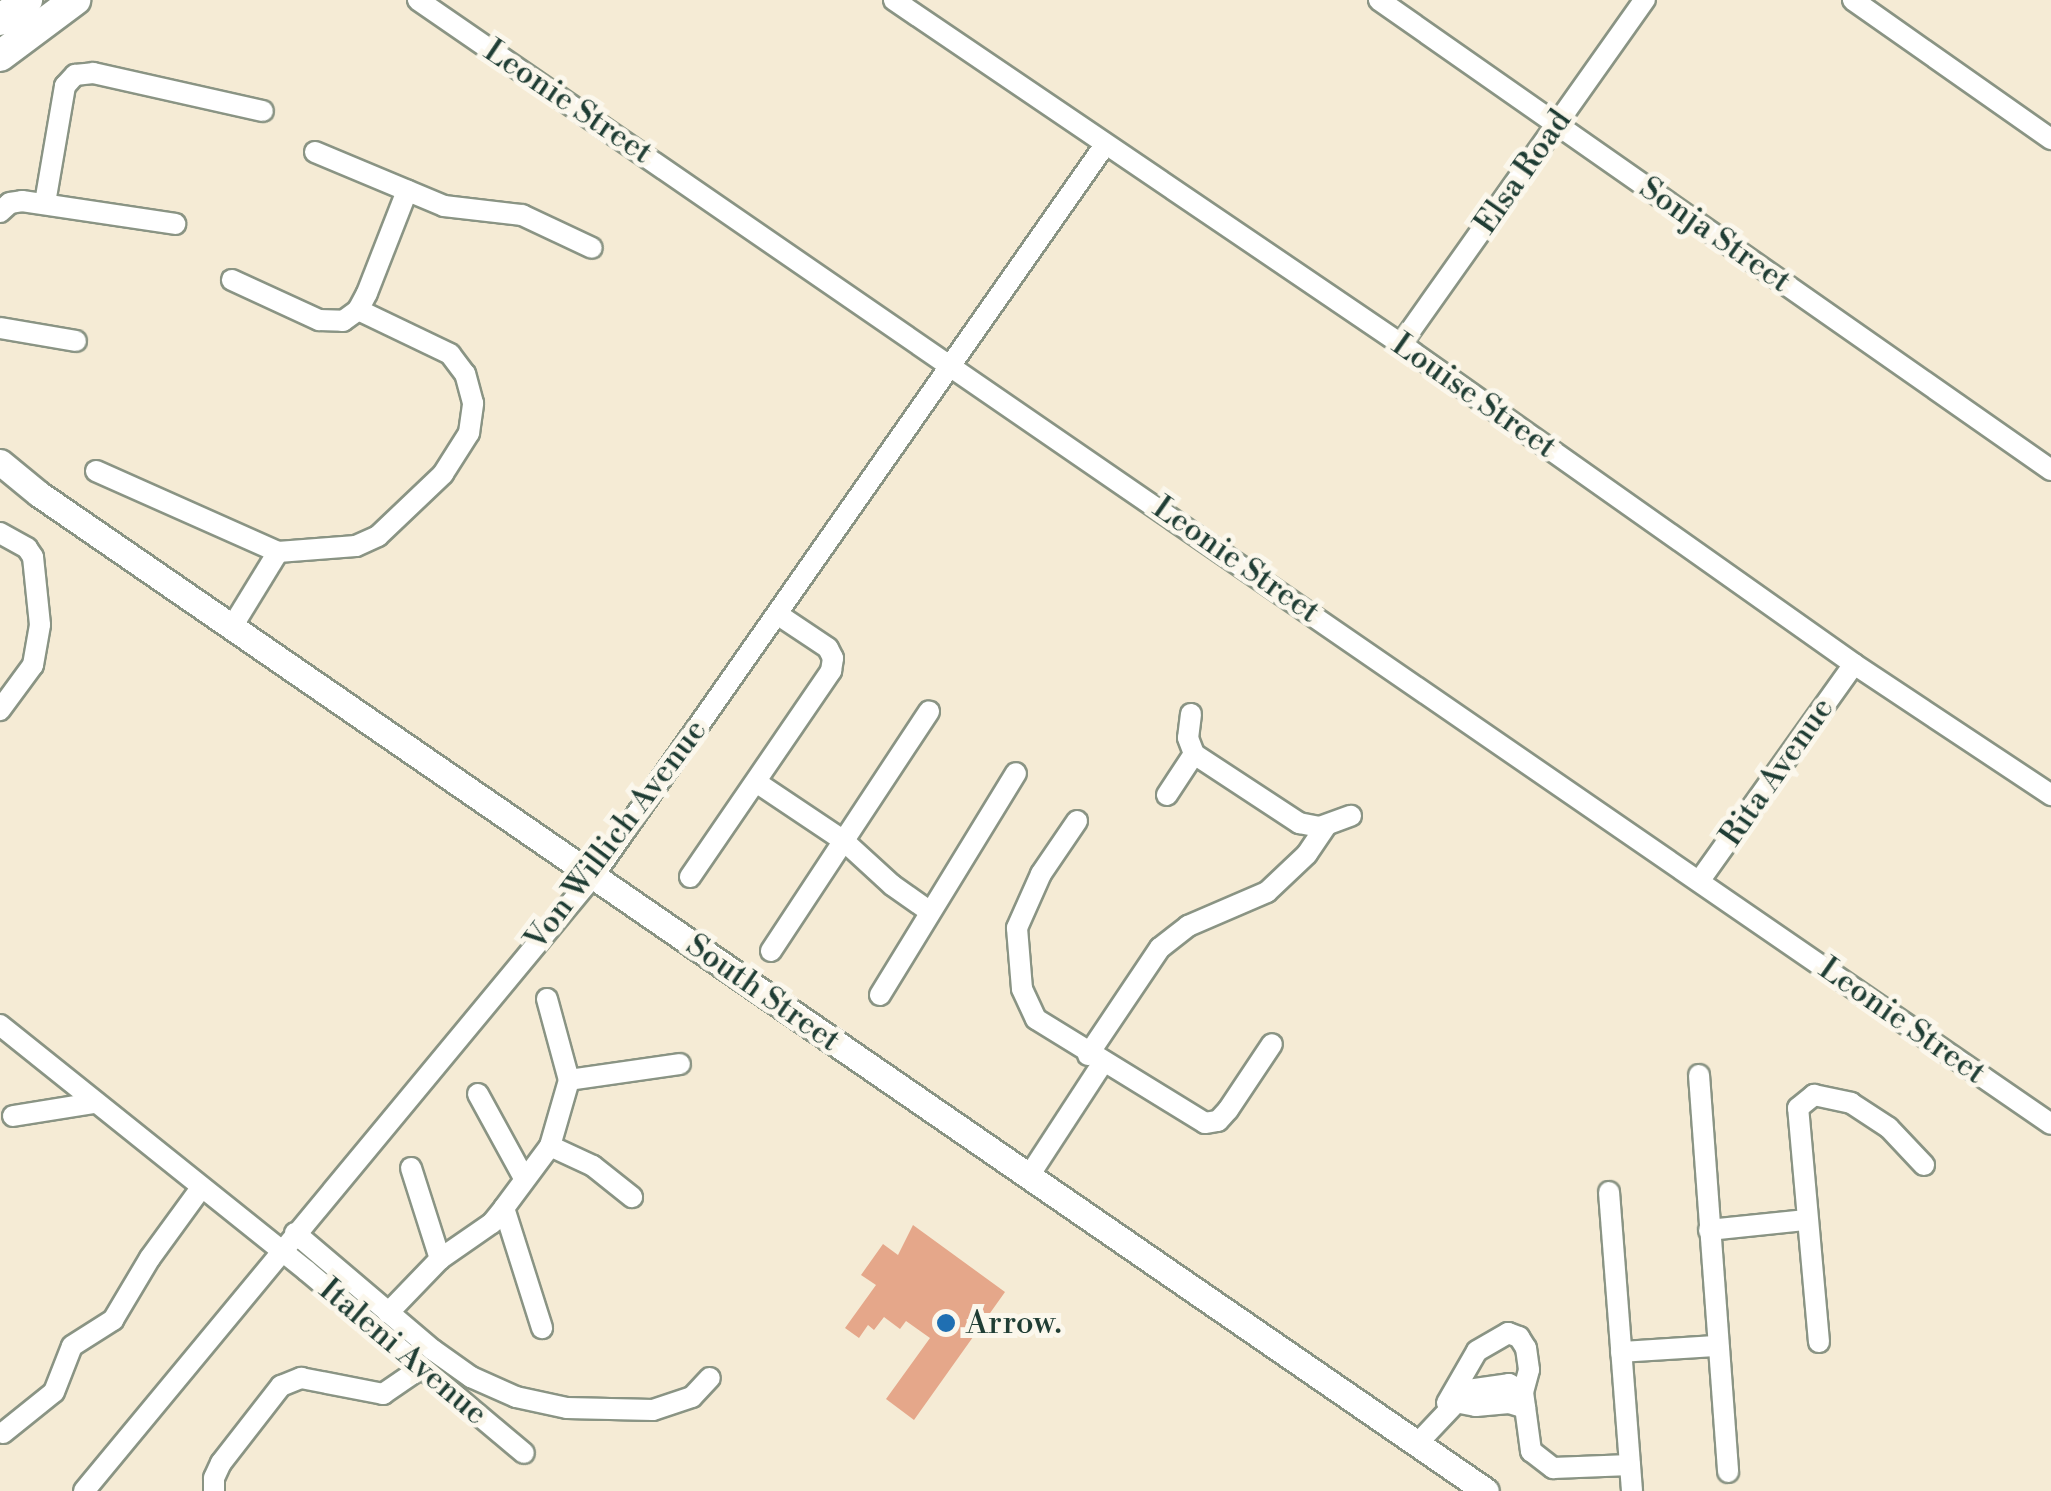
<!DOCTYPE html>
<html>
<head>
<meta charset="utf-8">
<style>
  body { margin:0 }
  #map { position:relative; width:2051px; height:1491px; overflow:hidden; background:#f5ebd5; font-family:"Libre Bodoni",serif }
  div>[style] { position:absolute }
  .building>* { inset:0; background:#e5a78a }
  .roads { filter:drop-shadow(2px 0 #8a9484) drop-shadow(-2px 0 #8a9484) drop-shadow(0 2px #8a9484) drop-shadow(0 -2px #8a9484) }
  .minor>* { height:20px; margin:-10px; padding:0 10px; transform-origin:10px; border-radius:10px; background:#fff }
  .tertiary>* { height:25px; margin:-12.5px; padding:0 12.5px; transform-origin:12.5px; border-radius:12.5px; background:#fff }
  .secondary>* { height:30px; margin:-15px; padding:0 15px; transform-origin:15px; border-radius:15px; background:#fff }
  .dots>* { width:28px; height:28px; translate:-50% -50%; box-sizing:border-box; border:5px solid #fbf7ec; border-radius:50% }
  span { translate:-50% -50%; white-space:nowrap; text-align:center; line-height:1.15; -webkit-text-stroke:10px #fbf7ec; paint-order:stroke }
  .street-label { font-size:32px; color:#1f3d34 }
  .poi-label { font-size:32px; color:#1f3d34 }
  .left { translate:0 -50%; text-align:left }
</style>
</head>
<body>
<div id="map">
  <div class="building">
    <div style="clip-path:polygon(913px 1225px,1005px 1292px,914px 1420px,886px 1399px,930px 1338px,906px 1321px,900px 1329px,884px 1317px,874px 1330px,868px 1325px,859px 1338px,845px 1328px,876px 1285px,861px 1275px,883px 1244px,898px 1255px)"></div>
  </div>
  <div class="roads">
    <div class="minor">
      <div style="left:418px;top:0;width:1982px;rotate:34.54deg"></div>
      <div style="left:894px;top:0;width:613px;rotate:34.16deg"></div>
      <div style="left:1401px;top:344px;width:555px;rotate:35.24deg"></div>
      <div style="left:1854px;top:664px;width:237px;rotate:33.6deg"></div>
      <div style="left:1379px;top:0;width:820px;rotate:34.97deg"></div>
      <div style="left:1853px;top:0;width:242px;rotate:35.1deg"></div>
      <div style="left:315px;top:152px;width:140px;rotate:22.7deg"></div>
      <div style="left:444px;top:206px;width:79px;rotate:6.6deg"></div>
      <div style="left:522px;top:215px;width:77px;rotate:25.2deg"></div>
      <div style="left:45px;top:203px;width:119px;rotate:-80.3deg"></div>
      <div style="left:65px;top:86px;width:15px;rotate:-48deg"></div>
      <div style="left:75px;top:75px;width:18px;rotate:-6deg"></div>
      <div style="left:93px;top:73px;width:174px;rotate:12.6deg"></div>
      <div style="left:0;top:212px;width:13px;rotate:-42deg"></div>
      <div style="left:10px;top:203px;width:12px;rotate:-9deg"></div>
      <div style="left:22px;top:201px;width:155px;rotate:8.5deg"></div>
      <div style="left:232px;top:280px;width:96px;rotate:24.7deg"></div>
      <div style="left:319px;top:320px;width:24px;rotate:2deg"></div>
      <div style="left:343px;top:321px;width:19px;rotate:-36deg"></div>
      <div style="left:358px;top:310px;width:19px;rotate:-62deg"></div>
      <div style="left:367px;top:293px;width:110px;rotate:-68.6deg"></div>
      <div style="left:0;top:328px;width:77px;rotate:9.7deg"></div>
      <div style="left:1401px;top:344px;width:422px;rotate:-54.7deg"></div>
      <div style="left:96px;top:471px;width:199px;rotate:24deg"></div>
      <div style="left:278px;top:552px;width:78px;rotate:-4.4deg"></div>
      <div style="left:356px;top:546px;width:24px;rotate:-24deg"></div>
      <div style="left:378px;top:536px;width:90px;rotate:-43.6deg"></div>
      <div style="left:443px;top:474px;width:49px;rotate:-57.6deg"></div>
      <div style="left:469px;top:433px;width:30px;rotate:-82deg"></div>
      <div style="left:473px;top:403px;width:30px;rotate:-105deg"></div>
      <div style="left:465px;top:374px;width:25px;rotate:-127deg"></div>
      <div style="left:450px;top:354px;width:102px;rotate:-154.4deg"></div>
      <div style="left:0;top:533px;width:31px;rotate:29deg"></div>
      <div style="left:27px;top:548px;width:11px;rotate:56deg"></div>
      <div style="left:33px;top:557px;width:68px;rotate:84.1deg"></div>
      <div style="left:40px;top:625px;width:41px;rotate:99.9deg"></div>
      <div style="left:33px;top:665px;width:56px;rotate:126.3deg"></div>
      <div style="left:232px;top:627px;width:88px;rotate:-58.5deg"></div>
      <div style="left:1191px;top:714px;width:24px;rotate:97deg"></div>
      <div style="left:1188px;top:738px;width:17px;rotate:69deg"></div>
      <div style="left:1194px;top:754px;width:126px;rotate:33.3deg"></div>
      <div style="left:1299px;top:823px;width:21px;rotate:11deg"></div>
      <div style="left:1320px;top:827px;width:33px;rotate:-20deg"></div>
      <div style="left:756px;top:782px;width:106px;rotate:33.8deg"></div>
      <div style="left:844px;top:841px;width:65px;rotate:42.5deg"></div>
      <div style="left:892px;top:885px;width:45px;rotate:35.1deg"></div>
      <div style="left:1167px;top:795px;width:49px;rotate:-56.6deg"></div>
      <div style="left:1077px;top:821px;width:64px;rotate:124.2deg"></div>
      <div style="left:1041px;top:874px;width:59px;rotate:114deg"></div>
      <div style="left:1017px;top:928px;width:61px;rotate:85.3deg"></div>
      <div style="left:1022px;top:989px;width:33px;rotate:65deg"></div>
      <div style="left:1036px;top:1019px;width:198px;rotate:31.6deg"></div>
      <div style="left:1205px;top:1123px;width:13px;rotate:-9deg"></div>
      <div style="left:1218px;top:1121px;width:15px;rotate:-48deg"></div>
      <div style="left:1228px;top:1110px;width:79px;rotate:-56.3deg"></div>
      <div style="left:690px;top:877px;width:250px;rotate:-55.6deg"></div>
      <div style="left:831px;top:671px;width:13px;rotate:-81deg"></div>
      <div style="left:833px;top:658px;width:11px;rotate:-117deg"></div>
      <div style="left:828px;top:648px;width:61px;rotate:-146.3deg"></div>
      <div style="left:1700px;top:880px;width:265px;rotate:-54.5deg"></div>
      <div style="left:771px;top:951px;width:287px;rotate:-56.6deg"></div>
      <div style="left:880px;top:995px;width:260px;rotate:-58.5deg"></div>
      <div style="left:547px;top:999px;width:84px;rotate:74.8deg"></div>
      <div style="left:0;top:1025px;width:393px;rotate:38.7deg"></div>
      <div style="left:307px;top:1271px;width:283px;rotate:40deg"></div>
      <div style="left:1088px;top:1055px;width:129px;rotate:-56.1deg"></div>
      <div style="left:1160px;top:948px;width:36px;rotate:-38deg"></div>
      <div style="left:1188px;top:926px;width:86px;rotate:-23.3deg"></div>
      <div style="left:1267px;top:892px;width:55px;rotate:-43.5deg"></div>
      <div style="left:1307px;top:854px;width:34px;rotate:-56deg"></div>
      <div style="left:1699px;top:1075px;width:398px;rotate:85.8deg"></div>
      <div style="left:478px;top:1094px;width:96px;rotate:61.3deg"></div>
      <div style="left:13px;top:1116px;width:81px;rotate:-9.2deg"></div>
      <div style="left:550px;top:1146px;width:47px;rotate:24.9deg"></div>
      <div style="left:593px;top:1166px;width:50px;rotate:38.5deg"></div>
      <div style="left:411px;top:1168px;width:96px;rotate:72.3deg"></div>
      <div style="left:1029px;top:1176px;width:134px;rotate:-56.9deg"></div>
      <div style="left:1609px;top:1192px;width:300px;rotate:85.6deg"></div>
      <div style="left:504px;top:1208px;width:126px;rotate:72.4deg"></div>
      <div style="left:1709px;top:1230px;width:98px;rotate:-5.9deg"></div>
      <div style="left:295px;top:1233px;width:181px;rotate:40.3deg"></div>
      <div style="left:433px;top:1350px;width:47px;rotate:35.4deg"></div>
      <div style="left:471px;top:1377px;width:49px;rotate:24deg"></div>
      <div style="left:516px;top:1397px;width:52px;rotate:12.2deg"></div>
      <div style="left:567px;top:1408px;width:86px;rotate:1.3deg"></div>
      <div style="left:653px;top:1410px;width:41px;rotate:-18.4deg"></div>
      <div style="left:692px;top:1397px;width:26px;rotate:-47deg"></div>
      <div style="left:388px;top:1313px;width:75px;rotate:-46.1deg"></div>
      <div style="left:440px;top:1259px;width:63px;rotate:-34.7deg"></div>
      <div style="left:492px;top:1223px;width:19px;rotate:-51deg"></div>
      <div style="left:504px;top:1208px;width:77px;rotate:-53.4deg"></div>
      <div style="left:550px;top:1146px;width:69px;rotate:-73.9deg"></div>
      <div style="left:569px;top:1080px;width:112px;rotate:-8.2deg"></div>
      <div style="left:1819px;top:1342px;width:235px;rotate:-95.1deg"></div>
      <div style="left:1798px;top:1108px;width:21px;rotate:-39deg"></div>
      <div style="left:1814px;top:1095px;width:38px;rotate:12deg"></div>
      <div style="left:1851px;top:1103px;width:45px;rotate:33.3deg"></div>
      <div style="left:1889px;top:1128px;width:51px;rotate:46.6deg"></div>
      <div style="left:1621px;top:1352px;width:96px;rotate:-3.6deg"></div>
      <div style="left:1455px;top:1402px;width:21px;rotate:11deg"></div>
      <div style="left:1476px;top:1406px;width:33px;rotate:-5deg"></div>
      <div style="left:1509px;top:1403px;width:17px;rotate:17deg"></div>
      <div style="left:1447px;top:1403px;width:60px;rotate:-60deg"></div>
      <div style="left:1477px;top:1351px;width:36px;rotate:-30deg"></div>
      <div style="left:1508px;top:1333px;width:12px;rotate:20deg"></div>
      <div style="left:1519px;top:1337px;width:13px;rotate:58deg"></div>
      <div style="left:1526px;top:1348px;width:22px;rotate:82deg"></div>
      <div style="left:1529px;top:1370px;width:23px;rotate:105deg"></div>
      <div style="left:3px;top:1433px;width:65px;rotate:-38.8deg"></div>
      <div style="left:54px;top:1392px;width:49px;rotate:-68.6deg"></div>
      <div style="left:72px;top:1346px;width:49px;rotate:-32.4deg"></div>
      <div style="left:113px;top:1320px;width:72px;rotate:-59.2deg"></div>
      <div style="left:150px;top:1258px;width:87px;rotate:-53.9deg"></div>
      <div style="left:1417px;top:1444px;width:74px;rotate:-46.6deg"></div>
      <div style="left:1468px;top:1390px;width:41px;rotate:-8.3deg"></div>
      <div style="left:1509px;top:1384px;width:16px;rotate:30deg"></div>
      <div style="left:1523px;top:1392px;width:60px;rotate:82.3deg"></div>
      <div style="left:1531px;top:1451px;width:28px;rotate:38deg"></div>
      <div style="left:1553px;top:1468px;width:77px;rotate:-2.2deg"></div>
      <div style="left:84px;top:1491px;width:800px;rotate:-50.38deg"></div>
      <div style="left:594px;top:875px;width:890px;rotate:-55.02deg"></div>
      <div style="left:214px;top:1491px;width:13px;rotate:-90deg"></div>
      <div style="left:214px;top:1478px;width:17px;rotate:-65deg"></div>
      <div style="left:221px;top:1463px;width:98px;rotate:-52.1deg"></div>
      <div style="left:281px;top:1386px;width:22px;rotate:-22deg"></div>
      <div style="left:301px;top:1378px;width:84px;rotate:11deg"></div>
      <div style="left:383px;top:1394px;width:46px;rotate:-34.4deg"></div>
    </div>
    <div class="tertiary">
      <div style="left:0;top:462px;width:50px;rotate:39.4deg"></div>
      <div style="left:39px;top:494px;width:1757px;rotate:34.57deg"></div>
    </div>
    <div class="secondary">
      <div style="left:0;top:20px;width:34px;rotate:-37deg"></div>
      <div style="left:0;top:56px;width:94px;rotate:-36.7deg"></div>
    </div>
  </div>
  <div class="dots">
    <div style="left:946px;top:1323px;background:#1f6fb2"></div>
  </div>
  <div class="street-label">
    <span style="left:568px;top:102px;rotate:34deg">Leonie Street</span>
    <span style="left:1523px;top:172px;rotate:-55deg">Elsa Road</span>
    <span style="left:1715px;top:235px;rotate:35deg">Sonja Street</span>
    <span style="left:1474px;top:396px;rotate:35deg">Louise Street</span>
    <span style="left:1236px;top:560px;rotate:35deg">Leonie Street</span>
    <span style="left:1777px;top:772px;rotate:-55deg">Rita Avenue</span>
    <span style="left:616px;top:835px;rotate:-53deg">Von Willich Avenue</span>
    <span style="left:763px;top:993px;rotate:35deg">South Street</span>
    <span style="left:1902px;top:1021px;rotate:35deg">Leonie Street</span>
    <span style="left:403px;top:1352px;rotate:40deg">Italeni Avenue</span>
  </div>
  <div class="poi-label">
    <span class="left" style="left:966px;top:1323px">Arrow.</span>
  </div>
</div>
</body>
</html>
